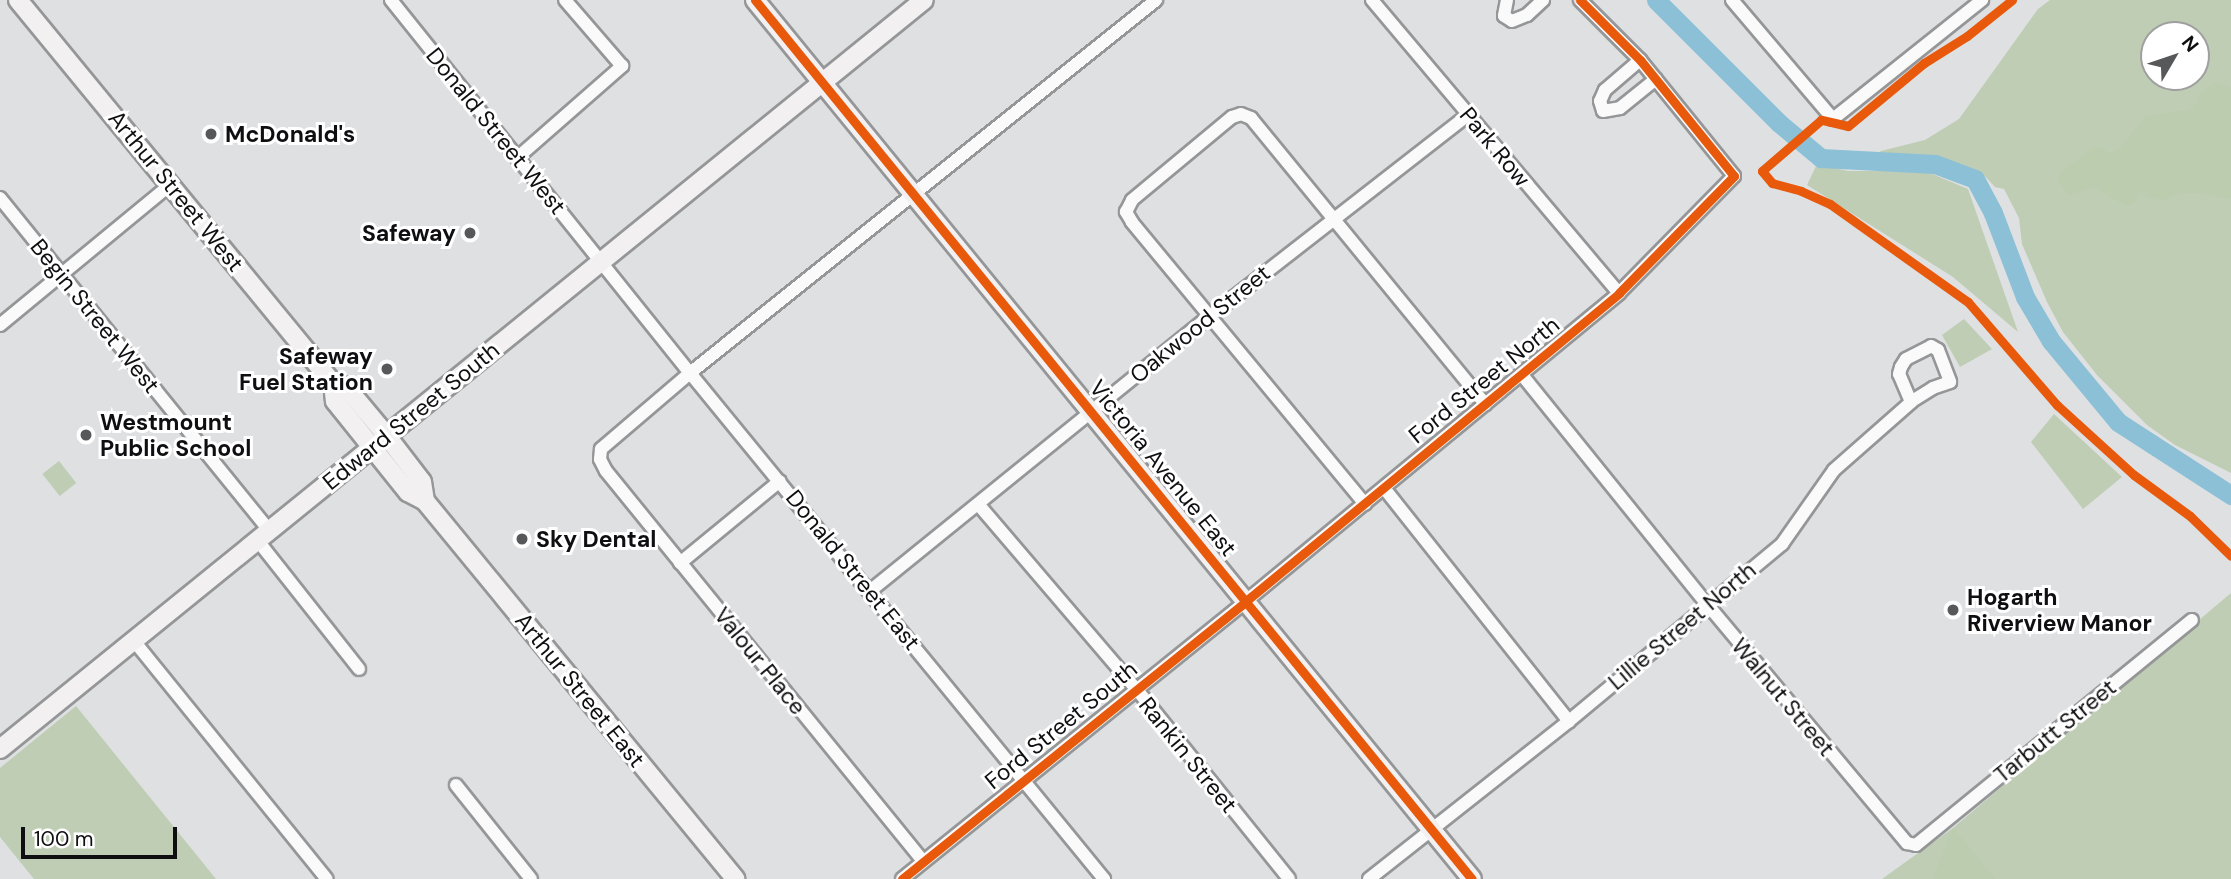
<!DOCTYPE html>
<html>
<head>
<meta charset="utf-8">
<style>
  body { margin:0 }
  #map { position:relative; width:2231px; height:879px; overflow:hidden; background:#dee0e2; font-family:"DM Sans",sans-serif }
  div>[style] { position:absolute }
  .green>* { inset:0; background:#becdb3; transform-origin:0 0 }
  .forest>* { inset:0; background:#bbcdae }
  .river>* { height:19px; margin:-9.5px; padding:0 9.5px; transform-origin:9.5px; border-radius:9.5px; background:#8bc0d7 }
  .roads { filter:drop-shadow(2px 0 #959698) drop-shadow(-2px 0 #959698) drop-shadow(0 2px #959698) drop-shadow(0 -2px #959698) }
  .street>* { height:12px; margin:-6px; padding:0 6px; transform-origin:6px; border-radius:6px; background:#fafafb }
  .secondary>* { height:18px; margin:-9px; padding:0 9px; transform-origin:9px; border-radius:9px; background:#f2f0f0 }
  .cycleway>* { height:9px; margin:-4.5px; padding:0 4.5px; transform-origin:4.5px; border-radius:4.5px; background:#e8590c }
  .dots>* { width:19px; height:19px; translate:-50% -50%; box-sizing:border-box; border:4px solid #fff; border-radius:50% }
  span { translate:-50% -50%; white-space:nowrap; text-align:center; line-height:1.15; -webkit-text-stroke:6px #fff; paint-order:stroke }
  .street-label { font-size:23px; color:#0f0f11 }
  .poi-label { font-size:23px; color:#0f0f11; font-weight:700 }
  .left { translate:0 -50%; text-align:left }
  .right { translate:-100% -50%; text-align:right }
  .north { position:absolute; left:2140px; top:21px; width:70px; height:70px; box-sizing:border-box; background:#fff; border:2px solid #9f9fa0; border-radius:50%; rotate:51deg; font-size:19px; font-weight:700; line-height:28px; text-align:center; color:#0f0f11 }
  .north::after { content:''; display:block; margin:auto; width:24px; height:32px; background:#57585a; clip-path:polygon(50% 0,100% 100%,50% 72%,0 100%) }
  .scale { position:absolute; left:21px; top:827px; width:156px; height:32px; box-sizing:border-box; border:4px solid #0f0f11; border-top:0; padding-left:9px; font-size:21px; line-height:24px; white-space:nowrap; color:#0f0f11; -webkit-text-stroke:5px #fff; paint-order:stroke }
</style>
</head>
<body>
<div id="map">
  <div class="green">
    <div style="clip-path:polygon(evenodd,2050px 0,2231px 0,2231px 473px,2175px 445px,2147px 425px,2097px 375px,2063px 332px,2047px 302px,2022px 244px,2019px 218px,2004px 189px,1995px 187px,1982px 173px,1975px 179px,1935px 164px,1868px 161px,1881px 151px,1925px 140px,1959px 119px,2038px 9px,2050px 0,2154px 35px,2196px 35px,2196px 77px,2154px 77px,2154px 35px)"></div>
    <div style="clip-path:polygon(1817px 164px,1848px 171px,1925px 171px,1968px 189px,2018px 332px,1953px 277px,1807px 185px)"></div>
    <div style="clip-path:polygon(1964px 319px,1992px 349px,1960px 367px,1942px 335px)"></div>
    <div style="clip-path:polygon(2054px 414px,2122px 477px,2083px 509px,2031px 442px)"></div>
    <div style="left:59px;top:461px;width:28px;height:21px;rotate:52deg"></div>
    <div style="clip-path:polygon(2231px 593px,2231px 879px,1882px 879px,1953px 828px)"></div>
    <div style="clip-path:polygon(76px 706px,216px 879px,34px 879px,0 837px,0 768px)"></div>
  </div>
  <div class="forest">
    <div style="clip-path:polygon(2216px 82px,2231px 88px,2231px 199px,2200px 193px,2181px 193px,2163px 200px,2149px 198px,2140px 192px,2137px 201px,2126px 206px,2095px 187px,2068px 195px,2059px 181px,2060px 173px,2093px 148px,2100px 147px,2109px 153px,2118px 150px,2146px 116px,2189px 110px,2197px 103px,2199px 94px)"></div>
    <div style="clip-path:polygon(1953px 828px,1995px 879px,1933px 879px)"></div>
  </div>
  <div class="river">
    <div style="left:1656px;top:0;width:174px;rotate:45deg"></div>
    <div style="left:1779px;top:123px;width:55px;rotate:39.8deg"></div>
    <div style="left:1821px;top:158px;width:114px;rotate:3deg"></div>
    <div style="left:1935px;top:164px;width:43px;rotate:20.6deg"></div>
    <div style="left:1975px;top:179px;width:38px;rotate:62deg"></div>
    <div style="left:1993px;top:213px;width:90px;rotate:69.1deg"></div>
    <div style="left:2025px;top:297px;width:51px;rotate:59.4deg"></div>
    <div style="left:2051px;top:341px;width:105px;rotate:50.4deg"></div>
    <div style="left:2118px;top:422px;width:135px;rotate:32.9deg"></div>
  </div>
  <div class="roads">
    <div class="street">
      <div style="left:391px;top:0;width:478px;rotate:51.3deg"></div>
      <div style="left:690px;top:373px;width:654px;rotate:50.71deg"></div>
      <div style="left:1372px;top:0;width:383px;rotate:49.9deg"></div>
      <div style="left:1507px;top:0;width:16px;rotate:101deg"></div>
      <div style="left:1504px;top:16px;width:9px;rotate:32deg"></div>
      <div style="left:1512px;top:21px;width:16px;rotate:-22deg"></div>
      <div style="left:1527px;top:15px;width:22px;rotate:-43deg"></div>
      <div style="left:1732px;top:0;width:156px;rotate:49.7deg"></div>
      <div style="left:1833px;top:119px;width:191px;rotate:-38.6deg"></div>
      <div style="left:1640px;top:60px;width:46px;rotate:139.4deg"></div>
      <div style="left:1605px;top:90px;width:12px;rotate:114deg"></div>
      <div style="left:1600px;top:101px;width:10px;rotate:73deg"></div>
      <div style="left:1603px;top:111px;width:17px;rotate:-10deg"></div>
      <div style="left:1620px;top:108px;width:46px;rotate:-38.9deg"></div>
      <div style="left:517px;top:158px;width:140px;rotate:-41.2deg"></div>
      <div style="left:622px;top:66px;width:87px;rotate:-130.8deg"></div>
      <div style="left:0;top:198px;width:429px;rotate:51deg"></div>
      <div style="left:0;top:325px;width:220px;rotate:-39.5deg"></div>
      <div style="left:1522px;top:375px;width:294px;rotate:51.1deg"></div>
      <div style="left:1707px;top:604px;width:312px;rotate:50.1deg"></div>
      <div style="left:1907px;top:843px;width:9px;rotate:13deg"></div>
      <div style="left:1916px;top:845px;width:356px;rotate:-39.2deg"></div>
      <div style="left:1384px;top:488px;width:298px;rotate:51.6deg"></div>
      <div style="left:978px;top:504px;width:259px;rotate:49.5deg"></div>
      <div style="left:1146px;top:701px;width:228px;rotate:51.2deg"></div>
      <div style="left:1365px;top:504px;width:366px;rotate:-129.6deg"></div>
      <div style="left:1132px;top:222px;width:12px;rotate:-121deg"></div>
      <div style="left:1126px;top:212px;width:13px;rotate:-63deg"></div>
      <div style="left:1132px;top:200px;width:130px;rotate:-39.7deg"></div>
      <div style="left:1232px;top:117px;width:9px;rotate:-18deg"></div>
      <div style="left:1241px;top:114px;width:11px;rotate:22deg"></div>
      <div style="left:1251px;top:118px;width:370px;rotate:50.7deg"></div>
      <div style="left:258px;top:541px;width:163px;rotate:51.7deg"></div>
      <div style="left:680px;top:563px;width:129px;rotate:-39.4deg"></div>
      <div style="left:870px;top:591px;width:439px;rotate:-39deg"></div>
      <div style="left:1211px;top:315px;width:326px;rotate:-37.9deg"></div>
      <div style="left:134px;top:641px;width:306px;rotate:51deg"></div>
      <div style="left:456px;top:785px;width:120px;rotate:51.4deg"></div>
      <div style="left:923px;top:861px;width:503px;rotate:-129.1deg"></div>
      <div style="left:606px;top:471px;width:13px;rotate:-117deg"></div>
      <div style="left:600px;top:459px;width:10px;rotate:-84deg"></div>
      <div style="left:601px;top:449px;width:117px;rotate:-40.5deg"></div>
      <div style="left:690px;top:373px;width:597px;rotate:-38.67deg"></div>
      <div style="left:902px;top:879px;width:442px;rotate:-38.9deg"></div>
      <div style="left:1246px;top:601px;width:484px;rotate:-39.5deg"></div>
      <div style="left:1619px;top:293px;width:164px;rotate:-45.5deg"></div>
      <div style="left:1734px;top:176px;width:149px;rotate:-129deg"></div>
      <div style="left:1640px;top:60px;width:85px;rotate:-135deg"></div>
      <div style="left:1369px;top:879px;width:255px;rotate:-38.3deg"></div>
      <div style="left:1569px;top:721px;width:277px;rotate:-39.7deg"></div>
      <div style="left:1782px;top:544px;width:90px;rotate:-54.9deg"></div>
      <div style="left:1834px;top:470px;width:103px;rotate:-41.4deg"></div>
      <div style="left:1911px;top:402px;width:30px;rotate:-113deg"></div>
      <div style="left:1899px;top:374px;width:7px;rotate:-74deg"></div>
      <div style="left:1901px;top:367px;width:9px;rotate:-58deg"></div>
      <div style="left:1906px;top:359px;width:28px;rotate:-27deg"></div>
      <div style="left:1931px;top:346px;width:8px;rotate:30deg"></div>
      <div style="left:1938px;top:350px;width:34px;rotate:69deg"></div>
      <div style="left:1950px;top:382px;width:18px;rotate:161deg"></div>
      <div style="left:1933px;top:388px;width:26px;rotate:148deg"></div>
    </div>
    <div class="secondary">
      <div style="left:18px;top:0;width:496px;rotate:50.6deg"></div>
      <div style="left:333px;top:383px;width:14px;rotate:17deg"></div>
      <div style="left:346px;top:387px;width:62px;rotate:50.2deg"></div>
      <div style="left:386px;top:435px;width:59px;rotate:52.5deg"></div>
      <div style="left:422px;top:482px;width:19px;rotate:81deg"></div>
      <div style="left:755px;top:0;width:1134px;rotate:50.8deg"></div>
      <div style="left:333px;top:383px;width:18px;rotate:84deg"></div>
      <div style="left:335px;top:401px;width:117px;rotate:51.3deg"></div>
      <div style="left:408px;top:492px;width:19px;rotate:28deg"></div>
      <div style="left:425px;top:501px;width:489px;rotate:50.6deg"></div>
      <div style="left:0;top:749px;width:1189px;rotate:-39.03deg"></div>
    </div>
  </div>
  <div class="cycleway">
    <div style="left:755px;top:0;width:1134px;rotate:50.8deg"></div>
    <div style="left:2012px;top:0;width:58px;rotate:141.3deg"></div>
    <div style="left:1967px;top:36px;width:51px;rotate:147.9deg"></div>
    <div style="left:1924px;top:63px;width:99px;rotate:140.3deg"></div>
    <div style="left:1848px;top:126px;width:28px;rotate:-167deg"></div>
    <div style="left:1821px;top:120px;width:78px;rotate:139.2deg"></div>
    <div style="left:1762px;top:171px;width:16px;rotate:50deg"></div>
    <div style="left:1772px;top:183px;width:30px;rotate:15deg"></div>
    <div style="left:1801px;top:191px;width:32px;rotate:24deg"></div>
    <div style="left:1830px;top:204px;width:169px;rotate:35.4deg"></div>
    <div style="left:1968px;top:302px;width:136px;rotate:49.2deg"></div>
    <div style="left:2057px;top:405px;width:104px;rotate:42.3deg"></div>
    <div style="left:2134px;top:475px;width:69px;rotate:36.2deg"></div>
    <div style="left:2190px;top:516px;width:57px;rotate:44.3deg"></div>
    <div style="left:902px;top:879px;width:442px;rotate:-38.9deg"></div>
    <div style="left:1246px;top:601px;width:484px;rotate:-39.5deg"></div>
    <div style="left:1619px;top:293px;width:164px;rotate:-45.5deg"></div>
    <div style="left:1734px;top:176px;width:149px;rotate:-129deg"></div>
    <div style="left:1640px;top:60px;width:85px;rotate:-135deg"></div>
  </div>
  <div class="dots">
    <div style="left:211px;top:134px;background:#57585a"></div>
    <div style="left:470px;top:233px;background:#57585a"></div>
    <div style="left:387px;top:369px;background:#57585a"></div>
    <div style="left:86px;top:435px;background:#57585a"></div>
    <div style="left:522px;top:539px;background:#57585a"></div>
    <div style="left:1953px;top:610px;background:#57585a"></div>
  </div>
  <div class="street-label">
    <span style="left:496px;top:131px;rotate:51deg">Donald Street West</span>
    <span style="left:1495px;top:147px;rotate:50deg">Park Row</span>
    <span style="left:176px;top:191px;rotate:51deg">Arthur Street West</span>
    <span style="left:95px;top:316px;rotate:51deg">Begin Street West</span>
    <span style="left:1200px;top:324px;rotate:-39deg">Oakwood Street</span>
    <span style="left:1484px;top:380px;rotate:-39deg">Ford Street North</span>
    <span style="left:411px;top:416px;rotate:-39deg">Edward Street South</span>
    <span style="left:1163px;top:468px;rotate:51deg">Victoria Avenue East</span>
    <span style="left:853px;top:570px;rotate:51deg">Donald Street East</span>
    <span style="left:1682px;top:626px;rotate:-40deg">Lillie Street North</span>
    <span style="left:760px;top:661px;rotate:51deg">Valour Place</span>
    <span style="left:580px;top:690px;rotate:51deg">Arthur Street East</span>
    <span style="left:1783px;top:697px;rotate:50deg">Walnut Street</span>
    <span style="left:1061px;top:725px;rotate:-39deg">Ford Street South</span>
    <span style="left:2055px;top:731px;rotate:-39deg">Tarbutt Street</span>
    <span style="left:1188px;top:755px;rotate:51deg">Rankin Street</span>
  </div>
  <div class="poi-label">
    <span class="left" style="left:225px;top:134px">McDonald's</span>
    <span class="right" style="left:456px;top:233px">Safeway</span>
    <span class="right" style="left:373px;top:369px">Safeway<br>Fuel Station</span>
    <span class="left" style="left:100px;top:435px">Westmount<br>Public School</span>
    <span class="left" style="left:536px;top:539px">Sky Dental</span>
    <span class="left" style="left:1967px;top:610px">Hogarth<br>Riverview Manor</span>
  </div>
  <div class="north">N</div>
  <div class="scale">100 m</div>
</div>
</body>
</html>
